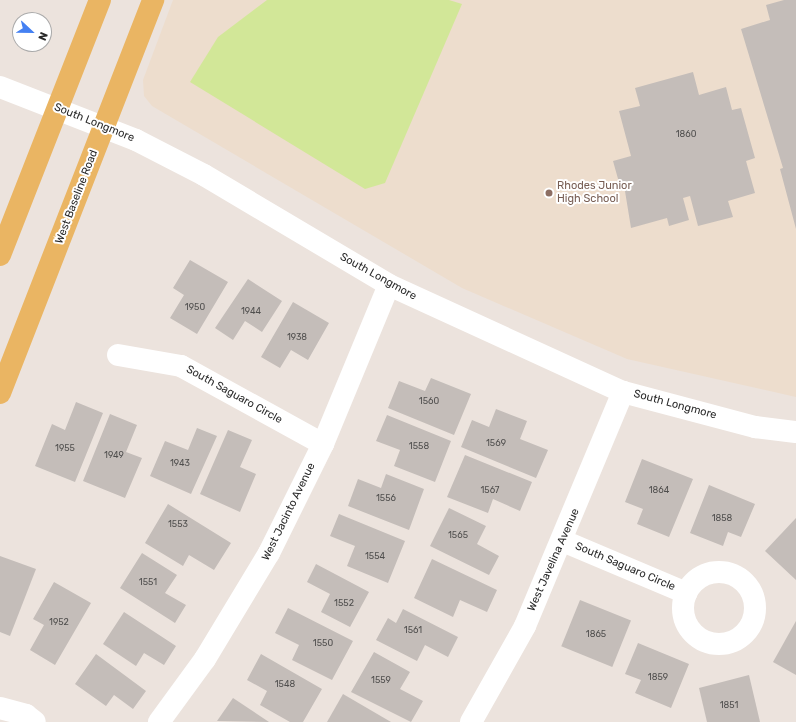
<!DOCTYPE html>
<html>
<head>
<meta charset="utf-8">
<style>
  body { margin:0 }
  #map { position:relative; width:796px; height:722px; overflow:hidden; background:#ece3dd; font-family:Rubik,sans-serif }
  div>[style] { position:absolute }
  .education>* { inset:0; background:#edddcd }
  .pitch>* { inset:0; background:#d2e798 }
  .building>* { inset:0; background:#c4bdb9; transform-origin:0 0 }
  .minor>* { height:22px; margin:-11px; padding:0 11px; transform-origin:11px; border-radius:11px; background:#fff }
  .minor>.ring { margin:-11px; padding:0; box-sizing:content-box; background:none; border:22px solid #fff; border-radius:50% }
  .major>* { height:22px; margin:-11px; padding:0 11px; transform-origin:11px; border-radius:11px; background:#eab563 }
  .dots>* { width:11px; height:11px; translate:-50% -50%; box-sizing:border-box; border:2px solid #fff; border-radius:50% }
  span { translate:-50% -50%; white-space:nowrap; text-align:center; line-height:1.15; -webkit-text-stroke:4px #fff; paint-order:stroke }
  .number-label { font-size:9px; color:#504f4e }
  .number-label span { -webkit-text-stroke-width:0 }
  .street-label { font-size:11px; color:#2a2a2a }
  .education-label { font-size:11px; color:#785e54 }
  .left { translate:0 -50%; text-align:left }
  .north { position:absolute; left:12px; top:12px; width:40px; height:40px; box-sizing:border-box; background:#fff; border:1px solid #aaa; border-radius:50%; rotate:112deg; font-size:11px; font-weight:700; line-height:16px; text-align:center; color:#2a2a2a }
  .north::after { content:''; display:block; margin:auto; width:14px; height:18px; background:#4480f2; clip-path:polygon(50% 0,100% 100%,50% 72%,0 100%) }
</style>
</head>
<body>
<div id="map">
  <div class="education">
    <div style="clip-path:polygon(173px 0,796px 0,796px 397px,627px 359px,462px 288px,152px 106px,144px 96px,143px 80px)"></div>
  </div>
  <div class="pitch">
    <div style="clip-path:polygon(267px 0,449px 0,462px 4px,385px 183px,365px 189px,190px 82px,218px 37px)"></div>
  </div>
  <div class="building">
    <div style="clip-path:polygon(784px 0,796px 0,796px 229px,780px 169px,783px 168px,741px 29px,770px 20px,766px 5px)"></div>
    <div style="clip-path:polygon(693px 72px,699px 95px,726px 87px,732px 110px,741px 108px,755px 158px,746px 161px,755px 193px,728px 201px,733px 217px,698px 226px,690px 196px,683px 198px,689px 220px,669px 226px,667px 218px,631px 228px,624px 185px,620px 186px,613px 161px,631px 156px,619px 111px,640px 106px,635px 88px)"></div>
    <div style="clip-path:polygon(190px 260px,228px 282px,197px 334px,170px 318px,184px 295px,173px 288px)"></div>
    <div style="clip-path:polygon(248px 279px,282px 301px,262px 332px,245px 321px,233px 340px,215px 328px)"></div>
    <div style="clip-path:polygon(293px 302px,329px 323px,308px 360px,291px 350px,280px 368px,261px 357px)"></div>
    <div style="clip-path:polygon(431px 378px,471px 394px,454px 435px,388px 408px,399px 381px,425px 391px)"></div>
    <div style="clip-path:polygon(76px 402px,103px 413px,75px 482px,35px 466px,52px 424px,65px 430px)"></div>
    <div style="clip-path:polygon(496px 409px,527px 421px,520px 439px,548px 450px,536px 478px,461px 447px,472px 420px,489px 427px)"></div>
    <div style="clip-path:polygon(110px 414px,137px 425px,126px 452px,142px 458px,125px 498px,83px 481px)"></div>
    <div style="clip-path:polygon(387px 415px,451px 441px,435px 482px,394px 466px,400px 450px,376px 441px)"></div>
    <div style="clip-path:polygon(197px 428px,217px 436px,191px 494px,150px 476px,165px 441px,188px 450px)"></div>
    <div style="clip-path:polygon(228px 430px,252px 440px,240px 467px,256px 474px,240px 512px,200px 494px)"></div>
    <div style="clip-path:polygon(465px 455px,532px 482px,520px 511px,493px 499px,488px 513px,447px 497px)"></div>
    <div style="clip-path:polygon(642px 459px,693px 479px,669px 537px,637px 524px,643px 509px,625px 502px)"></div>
    <div style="clip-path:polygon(386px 474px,424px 489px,409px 530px,348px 506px,358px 479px,381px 488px)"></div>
    <div style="clip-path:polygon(709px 485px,755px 504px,741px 537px,728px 532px,723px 546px,690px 533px)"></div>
    <div style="clip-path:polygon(168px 504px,231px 543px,214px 570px,189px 555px,183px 566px,145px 543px)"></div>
    <div style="clip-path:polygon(449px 508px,486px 526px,477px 544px,499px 556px,489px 575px,430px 546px)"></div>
    <div style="clip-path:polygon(339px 514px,405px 541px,388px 583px,347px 566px,355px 546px,330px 536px)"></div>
    <div style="clip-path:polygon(796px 518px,796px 580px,765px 551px)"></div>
    <div style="clip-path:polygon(142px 553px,177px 575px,165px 593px,186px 605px,175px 623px,120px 588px)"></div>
    <div style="clip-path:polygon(0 556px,36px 569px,10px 636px,0 632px)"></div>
    <div style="clip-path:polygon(432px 559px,497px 590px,487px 612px,460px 600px,453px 617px,414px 598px)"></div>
    <div style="clip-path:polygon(316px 564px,369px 592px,350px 627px,321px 612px,330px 594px,307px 582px)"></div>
    <div style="clip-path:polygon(54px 582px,91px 603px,55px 665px,30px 650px,44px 625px,33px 619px)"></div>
    <div style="left:580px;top:600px;width:55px;height:50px;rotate:22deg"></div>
    <div style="clip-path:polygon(288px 608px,353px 641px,332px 680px,292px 660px,299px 645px,275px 633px)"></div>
    <div style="clip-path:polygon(403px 609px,458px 637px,448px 657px,425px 645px,417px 661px,376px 640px,388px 618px,396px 623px)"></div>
    <div style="clip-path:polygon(124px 612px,176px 646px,164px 665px,144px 653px,136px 666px,103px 644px)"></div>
    <div style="clip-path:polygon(796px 621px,796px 675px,773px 662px)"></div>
    <div style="clip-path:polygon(638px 643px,689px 664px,671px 708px,635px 693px,641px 680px,625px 674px)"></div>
    <div style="clip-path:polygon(374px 652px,410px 672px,400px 689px,423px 701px,411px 722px,351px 692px)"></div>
    <div style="clip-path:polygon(96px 654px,146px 691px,133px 709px,114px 695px,106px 706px,75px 684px)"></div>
    <div style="clip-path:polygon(261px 654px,322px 689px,303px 722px,290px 722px,260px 705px,267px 691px,247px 680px)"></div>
    <div style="clip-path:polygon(749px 675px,760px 722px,707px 722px,699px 688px)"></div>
    <div style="clip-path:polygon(343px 694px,391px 722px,327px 722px)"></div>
    <div style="clip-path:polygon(233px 698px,269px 722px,217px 721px)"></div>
  </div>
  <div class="minor">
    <div style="left:0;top:87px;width:146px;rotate:21.3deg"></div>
    <div style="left:136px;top:140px;width:76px;rotate:27.2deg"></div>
    <div style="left:204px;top:175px;width:215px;rotate:30.7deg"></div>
    <div style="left:389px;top:285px;width:257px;rotate:24.6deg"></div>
    <div style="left:623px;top:392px;width:137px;rotate:14.9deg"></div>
    <div style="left:755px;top:427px;width:41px;rotate:7deg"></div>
    <div style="left:118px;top:355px;width:64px;rotate:9.9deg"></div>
    <div style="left:181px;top:366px;width:162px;rotate:28.8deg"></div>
    <div style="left:563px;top:541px;width:134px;rotate:22.9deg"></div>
    <div class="ring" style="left:683px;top:572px;width:50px;height:50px"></div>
    <div style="left:0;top:708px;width:27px;rotate:15deg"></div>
    <div style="left:26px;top:715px;width:11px;rotate:38deg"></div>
    <div style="left:159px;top:722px;width:78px;rotate:-53.9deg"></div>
    <div style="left:205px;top:659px;width:124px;rotate:-58.9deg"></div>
    <div style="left:269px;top:553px;width:122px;rotate:-63.6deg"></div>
    <div style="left:323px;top:444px;width:172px;rotate:-67.5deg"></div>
    <div style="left:471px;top:722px;width:110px;rotate:-60.6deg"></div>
    <div style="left:525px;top:626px;width:254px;rotate:-67.3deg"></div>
  </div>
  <div class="major">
    <div style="left:0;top:255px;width:274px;rotate:-68.6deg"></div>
    <div style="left:0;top:393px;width:422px;rotate:-68.7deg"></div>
  </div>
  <div class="dots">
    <div style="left:549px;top:193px;background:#8d6e63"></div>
  </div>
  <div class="number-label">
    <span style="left:686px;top:134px">1860</span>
    <span style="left:195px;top:307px">1950</span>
    <span style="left:251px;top:311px">1944</span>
    <span style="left:297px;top:337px">1938</span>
    <span style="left:429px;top:401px">1560</span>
    <span style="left:496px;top:443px">1569</span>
    <span style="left:419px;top:446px">1558</span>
    <span style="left:65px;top:448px">1955</span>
    <span style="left:114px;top:455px">1949</span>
    <span style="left:180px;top:463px">1943</span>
    <span style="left:490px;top:490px">1567</span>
    <span style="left:659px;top:490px">1864</span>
    <span style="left:386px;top:498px">1556</span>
    <span style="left:722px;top:518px">1858</span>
    <span style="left:178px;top:524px">1553</span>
    <span style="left:458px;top:535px">1565</span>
    <span style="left:375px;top:556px">1554</span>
    <span style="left:148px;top:582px">1551</span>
    <span style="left:344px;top:603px">1552</span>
    <span style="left:59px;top:622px">1952</span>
    <span style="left:413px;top:630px">1561</span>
    <span style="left:596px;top:634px">1865</span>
    <span style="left:323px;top:643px">1550</span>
    <span style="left:658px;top:677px">1859</span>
    <span style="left:381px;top:680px">1559</span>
    <span style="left:285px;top:684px">1548</span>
    <span style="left:729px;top:705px">1851</span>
  </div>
  <div class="street-label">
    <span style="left:94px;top:123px;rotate:22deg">South Longmore</span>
    <span style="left:77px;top:197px;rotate:-69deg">West Baseline Road</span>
    <span style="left:378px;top:277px;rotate:29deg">South Longmore</span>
    <span style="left:234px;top:395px;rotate:29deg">South Saguaro Circle</span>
    <span style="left:675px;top:405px;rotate:15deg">South Longmore</span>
    <span style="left:289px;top:512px;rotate:-64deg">West Jacinto Avenue</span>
    <span style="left:554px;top:560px;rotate:-66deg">West Javelina Avenue</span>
    <span style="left:625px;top:567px;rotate:23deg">South Saguaro Circle</span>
  </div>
  <div class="education-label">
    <span class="left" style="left:557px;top:193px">Rhodes Junior<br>High School</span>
  </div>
  <div class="north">N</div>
</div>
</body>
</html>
